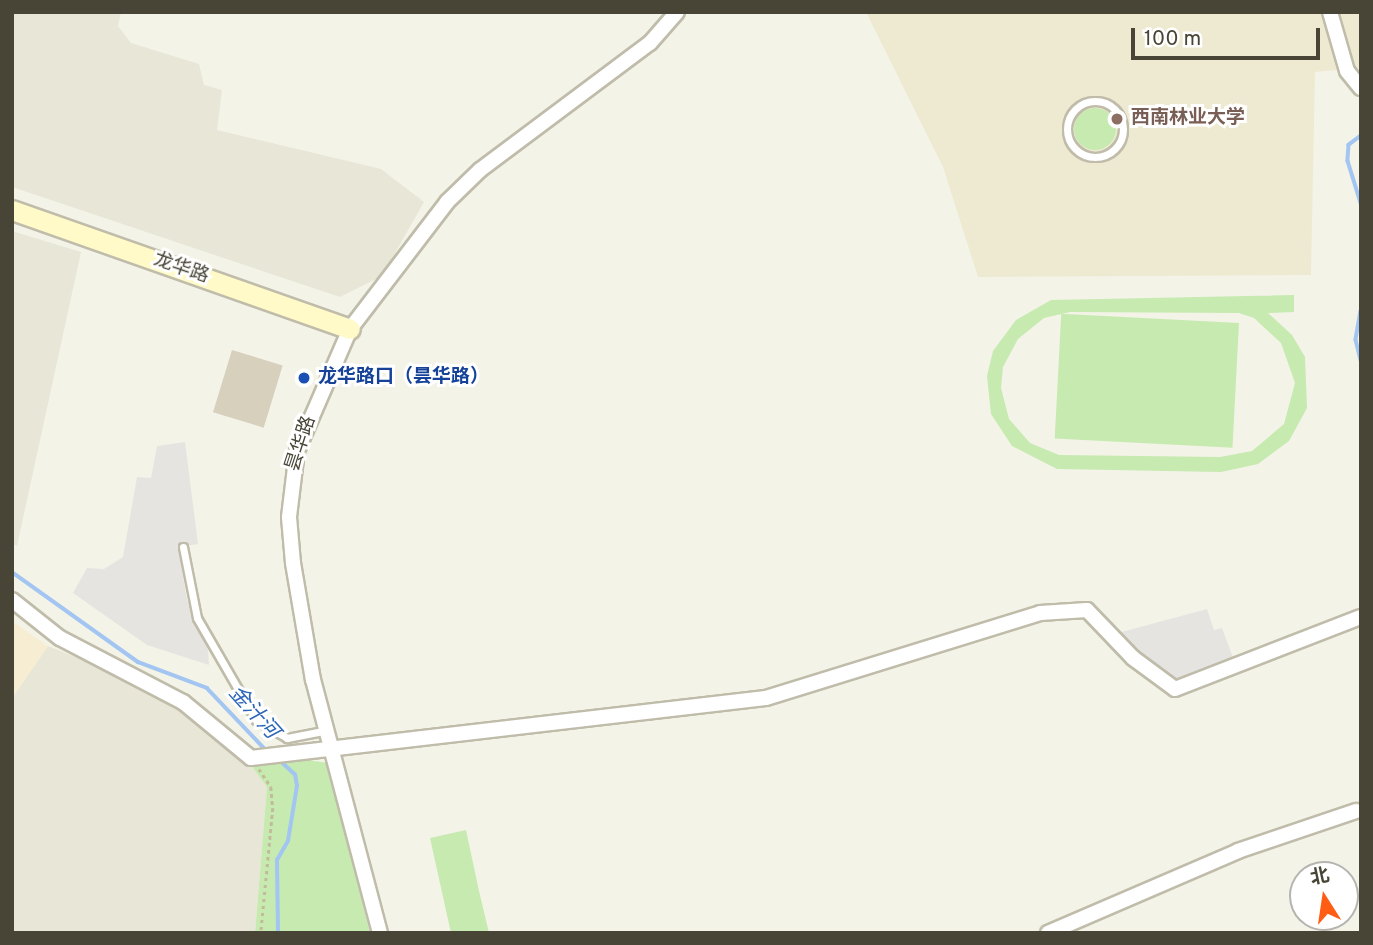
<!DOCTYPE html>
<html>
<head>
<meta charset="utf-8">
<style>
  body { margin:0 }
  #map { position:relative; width:1373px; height:945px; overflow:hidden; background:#f4f3e8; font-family:Overpass,"Noto Sans SC",sans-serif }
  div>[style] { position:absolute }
  .residential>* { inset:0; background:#e8e6d6 }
  .commercial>* { inset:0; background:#f7edd3 }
  .education>* { inset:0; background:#eeead1 }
  .green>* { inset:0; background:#c6eab0; transform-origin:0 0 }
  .round { border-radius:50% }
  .parking>* { inset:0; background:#e6e4e0 }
  .stream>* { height:3.5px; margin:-1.75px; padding:0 1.75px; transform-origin:1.75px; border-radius:1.75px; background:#a3c5f2 }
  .building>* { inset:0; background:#d6d0bd; transform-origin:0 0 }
  .path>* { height:2.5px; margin-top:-1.25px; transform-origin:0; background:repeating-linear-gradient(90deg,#c2bb9b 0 3.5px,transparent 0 7px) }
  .roads { filter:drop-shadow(2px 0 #c0bcaa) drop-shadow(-2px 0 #c0bcaa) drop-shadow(0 2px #c0bcaa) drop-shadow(0 -2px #c0bcaa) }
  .lane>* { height:7px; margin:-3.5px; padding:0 3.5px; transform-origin:3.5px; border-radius:3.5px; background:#fff }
  .lane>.ring { margin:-3.5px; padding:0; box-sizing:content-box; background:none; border:7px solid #fff; border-radius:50% }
  .street>* { height:14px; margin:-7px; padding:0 7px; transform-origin:7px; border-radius:7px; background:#fff }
  .secondary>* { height:19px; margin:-9.5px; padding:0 9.5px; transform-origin:9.5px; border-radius:9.5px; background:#fffac7 }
  .dots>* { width:19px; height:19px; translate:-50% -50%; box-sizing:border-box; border:4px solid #fff; border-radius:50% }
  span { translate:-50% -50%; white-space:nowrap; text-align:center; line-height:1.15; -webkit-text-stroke:6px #fff; paint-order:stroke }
  .education-label { font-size:19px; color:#785e54; font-weight:700 }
  .left { translate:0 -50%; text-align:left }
  .street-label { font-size:19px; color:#484436 }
  .transit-label { font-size:19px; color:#164399; font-weight:700 }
  .water-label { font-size:21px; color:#2c66b8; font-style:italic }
  .frame { position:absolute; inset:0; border:14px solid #484436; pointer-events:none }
  .north { position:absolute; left:1289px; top:861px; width:70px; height:70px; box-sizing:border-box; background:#fff; border:2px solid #b6b4af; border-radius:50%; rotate:348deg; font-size:19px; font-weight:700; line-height:28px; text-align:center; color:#484436 }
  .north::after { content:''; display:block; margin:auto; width:24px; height:32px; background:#ff5d14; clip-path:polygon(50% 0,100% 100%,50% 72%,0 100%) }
  .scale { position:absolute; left:1131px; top:28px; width:189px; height:32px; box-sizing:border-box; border:4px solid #484436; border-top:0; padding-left:9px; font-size:21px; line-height:24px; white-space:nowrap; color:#484436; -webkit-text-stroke:5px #fff; paint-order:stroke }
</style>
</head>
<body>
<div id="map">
  <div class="residential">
    <div style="clip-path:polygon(12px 12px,121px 12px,118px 26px,131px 43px,199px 64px,204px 85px,222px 90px,217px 130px,381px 169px,424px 202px,382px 276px,340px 297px,12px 187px)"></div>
    <div style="clip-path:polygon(12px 231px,81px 252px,17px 546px,12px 544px)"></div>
    <div style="clip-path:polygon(48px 646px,209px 711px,267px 787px,255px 933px,12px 933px,12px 698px)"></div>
  </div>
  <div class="commercial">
    <div style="clip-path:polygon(12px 621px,48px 646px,12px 698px)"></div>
  </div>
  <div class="education">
    <div style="clip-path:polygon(866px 12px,1361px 12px,1361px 68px,1315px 72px,1311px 275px,978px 277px,943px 167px)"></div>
  </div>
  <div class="green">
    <div class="round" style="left:1074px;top:108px;width:42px;height:42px"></div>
    <div style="clip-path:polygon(evenodd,1294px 295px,1294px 312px,1268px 313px,1292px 335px,1305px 357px,1307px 408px,1289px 441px,1258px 464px,1221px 472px,1057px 469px,1012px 446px,991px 414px,987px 376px,993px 351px,1016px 320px,1051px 300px,1294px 295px,1239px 313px,1254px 318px,1281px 343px,1295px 383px,1284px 424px,1252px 451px,1220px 457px,1059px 455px,1030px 443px,1009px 419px,1001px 388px,1003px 367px,1018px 339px,1044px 318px,1070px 312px,1239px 313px)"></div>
    <div style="left:1239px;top:323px;width:125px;height:178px;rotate:93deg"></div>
    <div style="clip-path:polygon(308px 760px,328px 763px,370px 933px,255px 933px,267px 787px,252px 767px)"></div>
    <div style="clip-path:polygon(466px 830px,479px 891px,489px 933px,451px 933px,430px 838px)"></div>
  </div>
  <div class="parking">
    <div style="clip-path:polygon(185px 442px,198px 544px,178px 547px,187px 600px,208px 650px,209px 665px,147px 645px,73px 593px,87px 568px,104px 569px,123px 557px,137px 477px,151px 478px,157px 446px)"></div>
    <div style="clip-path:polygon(1207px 609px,1214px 630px,1222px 628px,1235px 663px,1182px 683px,1159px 676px,1118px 633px)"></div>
  </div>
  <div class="stream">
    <div style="left:1361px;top:136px;width:15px;rotate:143deg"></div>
    <div style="left:1349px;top:145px;width:16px;rotate:94deg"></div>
    <div style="left:1348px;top:161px;width:44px;rotate:72.8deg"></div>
    <div style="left:1361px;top:311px;width:29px;rotate:100deg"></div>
    <div style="left:1356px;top:340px;width:21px;rotate:76deg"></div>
    <div style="left:12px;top:572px;width:155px;rotate:35.5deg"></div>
    <div style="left:138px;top:662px;width:74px;rotate:20.6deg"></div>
    <div style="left:207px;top:688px;width:87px;rotate:46.4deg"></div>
    <div style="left:278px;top:933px;width:73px;rotate:-90.8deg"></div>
    <div style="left:277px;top:860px;width:22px;rotate:-60deg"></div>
    <div style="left:288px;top:841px;width:56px;rotate:-80.7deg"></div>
    <div style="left:297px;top:786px;width:11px;rotate:-100deg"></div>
    <div style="left:295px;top:775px;width:22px;rotate:-137deg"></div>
  </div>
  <div class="building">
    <div style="left:232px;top:350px;width:53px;height:65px;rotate:17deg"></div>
  </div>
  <div class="path">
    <div style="left:259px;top:769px;width:22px;rotate:56deg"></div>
    <div style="left:271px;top:787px;width:21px;rotate:85deg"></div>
    <div style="left:273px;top:808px;width:126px;rotate:95.5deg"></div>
  </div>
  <div class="roads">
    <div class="lane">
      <div class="ring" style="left:1067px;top:101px;width:49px;height:49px"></div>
      <div style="left:183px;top:547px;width:72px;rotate:78.8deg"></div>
      <div style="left:197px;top:618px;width:118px;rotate:60deg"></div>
      <div style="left:256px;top:720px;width:36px;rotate:30deg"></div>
      <div style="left:287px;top:738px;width:42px;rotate:-11deg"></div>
    </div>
    <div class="street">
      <div style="left:1330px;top:12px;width:61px;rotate:73.9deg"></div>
      <div style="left:1347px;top:71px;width:22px;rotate:51deg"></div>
      <div style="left:12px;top:600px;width:61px;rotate:38.4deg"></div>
      <div style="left:60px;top:638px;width:139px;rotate:27.5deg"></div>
      <div style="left:183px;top:702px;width:88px;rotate:39.5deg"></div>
      <div style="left:251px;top:758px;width:518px;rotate:-6.65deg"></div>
      <div style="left:766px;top:698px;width:287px;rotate:-17.2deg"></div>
      <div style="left:1040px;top:613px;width:47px;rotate:-3.7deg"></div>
      <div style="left:1087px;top:610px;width:66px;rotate:46.2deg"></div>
      <div style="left:1133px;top:658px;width:52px;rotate:36.4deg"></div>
      <div style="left:1175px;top:689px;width:199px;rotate:-21.2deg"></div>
      <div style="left:380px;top:933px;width:262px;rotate:-104.8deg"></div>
      <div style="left:313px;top:680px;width:119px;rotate:-99.7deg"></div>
      <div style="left:293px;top:563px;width:46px;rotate:-95deg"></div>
      <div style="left:289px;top:517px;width:66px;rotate:-83.1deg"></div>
      <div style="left:297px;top:451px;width:133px;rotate:-66.5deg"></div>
      <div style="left:350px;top:329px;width:160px;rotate:-52.6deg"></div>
      <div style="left:447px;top:202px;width:46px;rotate:-44.1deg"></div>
      <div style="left:480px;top:170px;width:212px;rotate:-36.8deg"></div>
      <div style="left:650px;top:43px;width:41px;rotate:-48.9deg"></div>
      <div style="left:1048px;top:933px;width:207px;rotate:-23.3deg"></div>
      <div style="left:1238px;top:851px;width:125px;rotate:-18.7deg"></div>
    </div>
    <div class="secondary">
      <div style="left:12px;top:210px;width:358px;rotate:19.4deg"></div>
    </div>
  </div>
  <div class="dots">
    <div style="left:1117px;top:119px;background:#8d6e63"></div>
    <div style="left:304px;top:378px;background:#1a4fb4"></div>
  </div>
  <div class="education-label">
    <span class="left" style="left:1131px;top:119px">西南林业大学</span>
  </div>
  <div class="street-label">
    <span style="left:181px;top:269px;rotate:19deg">龙华路</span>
    <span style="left:302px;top:444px;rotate:-72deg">昙华路</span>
  </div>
  <div class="transit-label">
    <span class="left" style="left:318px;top:378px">龙华路口（昙华路）</span>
  </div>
  <div class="water-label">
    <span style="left:253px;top:713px;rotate:48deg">金汁河</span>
  </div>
  <div class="frame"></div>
  <div class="north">北</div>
  <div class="scale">100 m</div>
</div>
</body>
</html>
